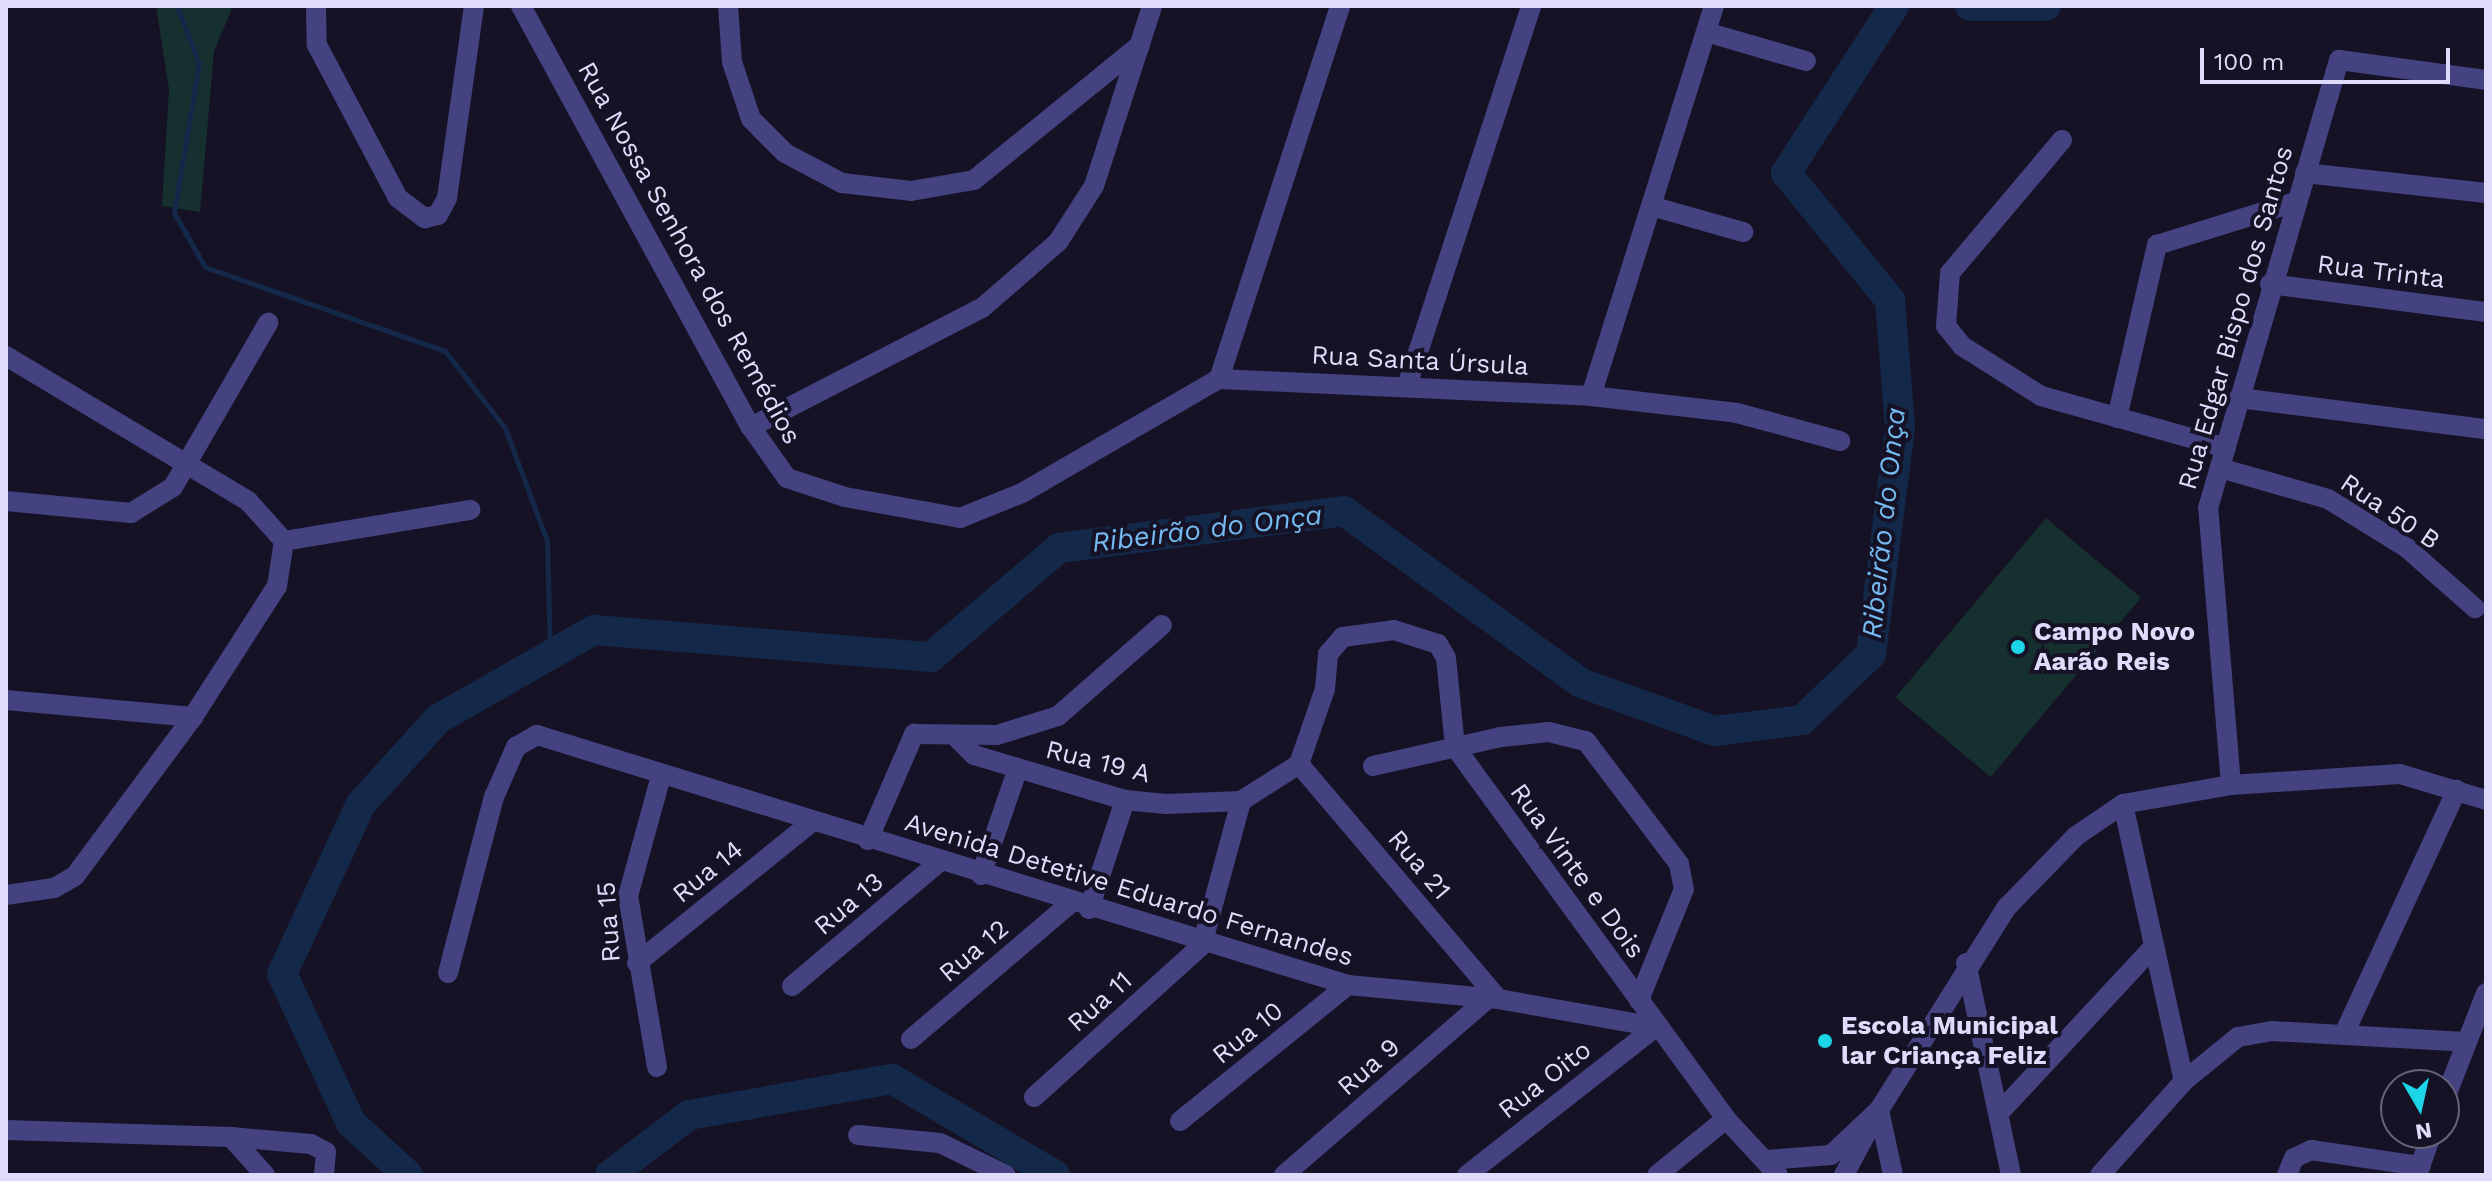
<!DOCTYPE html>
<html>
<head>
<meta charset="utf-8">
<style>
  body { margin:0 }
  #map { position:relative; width:2492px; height:1181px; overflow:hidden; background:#161226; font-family:"Work Sans",sans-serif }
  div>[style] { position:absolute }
  .green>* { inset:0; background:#16302f; transform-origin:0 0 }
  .stream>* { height:5px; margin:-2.5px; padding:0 2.5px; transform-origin:2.5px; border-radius:2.5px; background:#142949 }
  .river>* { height:30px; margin:-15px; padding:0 15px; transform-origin:15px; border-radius:15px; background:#142949 }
  .street>* { height:20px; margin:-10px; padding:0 10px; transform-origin:10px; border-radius:10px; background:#444280 }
  .dots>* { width:22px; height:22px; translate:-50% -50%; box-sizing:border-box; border:4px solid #161226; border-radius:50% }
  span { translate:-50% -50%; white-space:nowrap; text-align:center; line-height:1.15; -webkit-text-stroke:8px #161226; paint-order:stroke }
  .street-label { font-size:26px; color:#dfdcfb }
  .poi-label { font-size:26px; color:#dfdcfb; font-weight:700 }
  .left { translate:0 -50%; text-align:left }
  .water-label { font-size:28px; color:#74b9f0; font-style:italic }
  .frame { position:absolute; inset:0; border:8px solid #dfdcfb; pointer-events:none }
  .north { position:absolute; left:2380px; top:1069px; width:80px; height:80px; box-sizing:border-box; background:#161226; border:2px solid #66637b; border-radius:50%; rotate:171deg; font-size:22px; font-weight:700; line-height:32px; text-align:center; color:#dfdcfb }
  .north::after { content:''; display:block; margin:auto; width:28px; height:36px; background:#1cd6e7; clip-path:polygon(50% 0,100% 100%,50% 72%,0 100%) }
  .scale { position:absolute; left:2200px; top:48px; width:250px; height:36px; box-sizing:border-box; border:4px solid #dfdcfb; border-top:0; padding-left:10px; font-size:24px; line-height:28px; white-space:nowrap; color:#dfdcfb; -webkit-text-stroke:6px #161226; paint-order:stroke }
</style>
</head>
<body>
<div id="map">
  <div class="green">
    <div style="clip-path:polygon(156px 6px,233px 6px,214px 51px,200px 212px,162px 206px,169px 89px)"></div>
    <div style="left:2046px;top:518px;width:124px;height:234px;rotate:40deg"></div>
  </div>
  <div class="stream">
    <div style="left:177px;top:6px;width:62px;rotate:69.2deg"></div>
    <div style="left:199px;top:64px;width:151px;rotate:99.5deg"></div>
    <div style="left:174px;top:213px;width:62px;rotate:60.1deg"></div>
    <div style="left:205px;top:267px;width:254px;rotate:19.3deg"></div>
    <div style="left:445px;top:351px;width:98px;rotate:52.1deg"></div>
    <div style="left:505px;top:428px;width:121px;rotate:69.6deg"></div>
    <div style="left:547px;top:541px;width:114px;rotate:88.5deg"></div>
  </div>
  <div class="river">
    <div style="left:1970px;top:6px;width:76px"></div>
    <div style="left:408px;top:1175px;width:77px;rotate:-137.6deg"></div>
    <div style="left:351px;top:1123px;width:164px;rotate:-114.8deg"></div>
    <div style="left:282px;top:974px;width:187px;rotate:-65.1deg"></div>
    <div style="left:361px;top:804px;width:115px;rotate:-47.8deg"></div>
    <div style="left:438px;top:719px;width:180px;rotate:-29.7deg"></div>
    <div style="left:594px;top:630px;width:338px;rotate:4.6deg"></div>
    <div style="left:931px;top:657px;width:168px;rotate:-40.4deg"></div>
    <div style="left:1059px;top:548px;width:287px;rotate:-7.4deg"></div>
    <div style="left:1344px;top:511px;width:293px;rotate:36deg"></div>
    <div style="left:1581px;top:683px;width:142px;rotate:19.7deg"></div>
    <div style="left:1715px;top:731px;width:88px;rotate:-7.2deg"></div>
    <div style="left:1802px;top:720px;width:95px;rotate:-43.7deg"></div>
    <div style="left:1871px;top:654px;width:229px;rotate:-82.7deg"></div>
    <div style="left:1900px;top:427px;width:127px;rotate:-94.5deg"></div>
    <div style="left:1890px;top:300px;width:164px;rotate:-129.3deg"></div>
    <div style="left:1786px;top:173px;width:199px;rotate:-57.1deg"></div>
    <div style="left:610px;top:1175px;width:99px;rotate:-37.2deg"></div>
    <div style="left:689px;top:1115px;width:206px;rotate:-10.1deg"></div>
    <div style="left:892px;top:1079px;width:189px;rotate:30.5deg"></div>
  </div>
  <div class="street">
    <div style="left:316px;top:6px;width:39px;rotate:89deg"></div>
    <div style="left:317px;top:45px;width:173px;rotate:62.1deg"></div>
    <div style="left:398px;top:198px;width:34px;rotate:37deg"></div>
    <div style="left:425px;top:218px;width:13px;rotate:-13deg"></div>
    <div style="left:438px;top:215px;width:19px;rotate:-62deg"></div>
    <div style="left:447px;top:198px;width:194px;rotate:-82deg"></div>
    <div style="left:521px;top:6px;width:480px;rotate:61.4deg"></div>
    <div style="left:751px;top:427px;width:62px;rotate:54.8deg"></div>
    <div style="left:787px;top:478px;width:61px;rotate:18.1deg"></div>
    <div style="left:845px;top:497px;width:117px;rotate:10.3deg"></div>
    <div style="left:960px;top:518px;width:67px;rotate:-22deg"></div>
    <div style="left:1022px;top:493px;width:228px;rotate:-30.1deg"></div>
    <div style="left:1219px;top:379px;width:372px;rotate:2.6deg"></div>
    <div style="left:1591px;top:396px;width:147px;rotate:6.6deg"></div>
    <div style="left:1737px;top:413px;width:107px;rotate:15.2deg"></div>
    <div style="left:728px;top:6px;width:56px;rotate:85.9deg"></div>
    <div style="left:732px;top:62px;width:60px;rotate:71.6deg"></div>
    <div style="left:751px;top:119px;width:48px;rotate:45deg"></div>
    <div style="left:785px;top:153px;width:64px;rotate:27.8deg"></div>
    <div style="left:842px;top:183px;width:69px;rotate:6.6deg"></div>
    <div style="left:911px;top:191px;width:64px;rotate:-9.9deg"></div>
    <div style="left:974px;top:180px;width:214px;rotate:-39.1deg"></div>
    <div style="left:1706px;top:32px;width:104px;rotate:16.2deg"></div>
    <div style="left:2062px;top:140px;width:174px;rotate:130.1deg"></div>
    <div style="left:1950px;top:273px;width:53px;rotate:94.3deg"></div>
    <div style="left:1946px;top:326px;width:26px;rotate:51deg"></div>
    <div style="left:1962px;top:346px;width:93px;rotate:32.3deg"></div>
    <div style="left:2041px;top:396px;width:192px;rotate:15.7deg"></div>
    <div style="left:2305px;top:173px;width:182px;rotate:6.3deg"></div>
    <div style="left:1651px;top:206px;width:96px;rotate:15.8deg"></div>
    <div style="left:2270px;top:284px;width:218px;rotate:7.4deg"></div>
    <div style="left:6px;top:356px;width:282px;rotate:30.9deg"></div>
    <div style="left:248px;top:501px;width:54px;rotate:48deg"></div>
    <div style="left:284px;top:541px;width:46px;rotate:98.8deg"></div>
    <div style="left:277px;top:586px;width:156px;rotate:122.7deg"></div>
    <div style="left:193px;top:717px;width:198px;rotate:126.6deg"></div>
    <div style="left:75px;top:876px;width:24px;rotate:150deg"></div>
    <div style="left:54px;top:888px;width:49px;rotate:171.7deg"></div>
    <div style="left:1219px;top:379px;width:392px;rotate:-72deg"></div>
    <div style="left:1407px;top:386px;width:400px;rotate:-71.9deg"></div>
    <div style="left:1591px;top:396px;width:409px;rotate:-72.5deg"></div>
    <div style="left:2239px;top:398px;width:249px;rotate:7.2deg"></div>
    <div style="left:2117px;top:418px;width:178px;rotate:-77deg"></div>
    <div style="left:2157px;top:245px;width:141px;rotate:-17.3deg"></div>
    <div style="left:751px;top:427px;width:260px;rotate:-27.3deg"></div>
    <div style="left:982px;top:308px;width:101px;rotate:-41deg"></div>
    <div style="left:1058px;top:242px;width:67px;rotate:-57.3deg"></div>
    <div style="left:1094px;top:186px;width:189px;rotate:-72.1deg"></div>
    <div style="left:2220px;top:468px;width:112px;rotate:16deg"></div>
    <div style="left:2328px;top:499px;width:93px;rotate:31.8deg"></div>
    <div style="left:2407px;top:548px;width:91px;rotate:41.4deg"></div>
    <div style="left:6px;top:501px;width:126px;rotate:5.5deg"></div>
    <div style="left:131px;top:513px;width:49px;rotate:-31.8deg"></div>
    <div style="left:173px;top:487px;width:190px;rotate:-59.9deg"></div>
    <div style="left:284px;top:541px;width:189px;rotate:-9.5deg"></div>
    <div style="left:6px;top:700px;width:188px;rotate:5.2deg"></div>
    <div style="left:957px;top:738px;width:24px;rotate:45deg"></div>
    <div style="left:974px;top:755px;width:158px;rotate:16.6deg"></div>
    <div style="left:1125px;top:800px;width:41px;rotate:5.6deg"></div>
    <div style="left:1166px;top:804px;width:75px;rotate:-2.3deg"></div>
    <div style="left:1241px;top:801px;width:69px;rotate:-32.5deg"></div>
    <div style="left:1299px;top:764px;width:79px;rotate:-70.9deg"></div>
    <div style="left:1325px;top:689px;width:35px;rotate:-85deg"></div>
    <div style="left:1328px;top:654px;width:23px;rotate:-49deg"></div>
    <div style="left:1343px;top:637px;width:51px;rotate:-7.8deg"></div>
    <div style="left:1394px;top:630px;width:46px;rotate:17.7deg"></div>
    <div style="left:1438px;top:644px;width:16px;rotate:60deg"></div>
    <div style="left:1446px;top:658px;width:89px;rotate:84.2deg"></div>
    <div style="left:1455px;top:747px;width:460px;rotate:53.9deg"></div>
    <div style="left:1726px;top:1119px;width:76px;rotate:47.1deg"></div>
    <div style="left:1299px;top:764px;width:308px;rotate:49.7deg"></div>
    <div style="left:1373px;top:766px;width:131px;rotate:-12.8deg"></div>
    <div style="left:1501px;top:737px;width:48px;rotate:-5.9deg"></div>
    <div style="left:1549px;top:732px;width:38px;rotate:14deg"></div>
    <div style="left:1586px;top:741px;width:154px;rotate:52.9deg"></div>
    <div style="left:1679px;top:864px;width:25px;rotate:79deg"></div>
    <div style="left:1684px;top:889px;width:120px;rotate:112.1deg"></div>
    <div style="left:2231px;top:785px;width:278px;rotate:-94.7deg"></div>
    <div style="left:2208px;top:508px;width:467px;rotate:-73.7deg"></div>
    <div style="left:2339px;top:60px;width:148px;rotate:7.7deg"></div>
    <div style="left:2123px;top:804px;width:284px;rotate:77.6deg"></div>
    <div style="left:868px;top:840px;width:116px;rotate:-66.5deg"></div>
    <div style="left:914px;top:734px;width:83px;rotate:0.7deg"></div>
    <div style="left:997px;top:735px;width:64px;rotate:-17.3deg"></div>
    <div style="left:1058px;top:716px;width:138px;rotate:-41.2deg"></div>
    <div style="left:981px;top:875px;width:113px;rotate:-70.9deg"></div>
    <div style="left:1089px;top:909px;width:115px;rotate:-71.7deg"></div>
    <div style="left:637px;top:963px;width:225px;rotate:-38.9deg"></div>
    <div style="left:1966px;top:963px;width:217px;rotate:78deg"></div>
    <div style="left:448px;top:973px;width:182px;rotate:-75.4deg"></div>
    <div style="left:494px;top:797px;width:55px;rotate:-66.3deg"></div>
    <div style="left:516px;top:747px;width:24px;rotate:-30deg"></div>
    <div style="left:537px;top:735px;width:849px;rotate:17.13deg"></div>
    <div style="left:1348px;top:985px;width:151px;rotate:5.3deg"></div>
    <div style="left:1498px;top:999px;width:160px;rotate:10deg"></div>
    <div style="left:792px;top:986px;width:192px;rotate:-40.1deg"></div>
    <div style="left:2344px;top:1034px;width:269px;rotate:-65.2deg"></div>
    <div style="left:911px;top:1039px;width:210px;rotate:-40.4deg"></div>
    <div style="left:657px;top:1067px;width:173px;rotate:-99.6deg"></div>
    <div style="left:628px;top:896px;width:124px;rotate:-74.6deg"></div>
    <div style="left:1034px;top:1097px;width:227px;rotate:-42.1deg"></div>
    <div style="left:1202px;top:945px;width:149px;rotate:-74.8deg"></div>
    <div style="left:2444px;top:1101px;width:116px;rotate:-68.7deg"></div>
    <div style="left:1879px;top:1110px;width:66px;rotate:77.8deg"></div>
    <div style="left:1999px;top:1113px;width:228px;rotate:-47.1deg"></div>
    <div style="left:1180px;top:1121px;width:216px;rotate:-39deg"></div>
    <div style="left:6px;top:1130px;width:225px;rotate:1.8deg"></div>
    <div style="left:231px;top:1137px;width:51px;rotate:48.2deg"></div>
    <div style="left:858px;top:1135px;width:82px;rotate:5.6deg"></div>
    <div style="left:940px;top:1143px;width:73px;rotate:25.9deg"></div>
    <div style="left:231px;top:1137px;width:80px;rotate:5deg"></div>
    <div style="left:311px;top:1144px;width:17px;rotate:28deg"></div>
    <div style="left:326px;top:1152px;width:23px;rotate:95deg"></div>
    <div style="left:1767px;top:1160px;width:64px;rotate:-4.5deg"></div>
    <div style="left:1831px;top:1155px;width:66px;rotate:-43.2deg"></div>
    <div style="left:1879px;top:1110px;width:240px;rotate:-57.8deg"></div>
    <div style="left:2007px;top:907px;width:99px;rotate:-45.8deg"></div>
    <div style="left:2076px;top:836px;width:57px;rotate:-34.2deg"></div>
    <div style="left:2123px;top:804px;width:110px;rotate:-10deg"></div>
    <div style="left:2231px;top:785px;width:169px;rotate:-3.7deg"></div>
    <div style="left:2400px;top:774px;width:90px;rotate:16.8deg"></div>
    <div style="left:1284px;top:1175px;width:270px;rotate:-40.9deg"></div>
    <div style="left:1467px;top:1175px;width:240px;rotate:-38.1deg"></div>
    <div style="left:1657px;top:1175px;width:89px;rotate:-39.1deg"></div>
    <div style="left:1844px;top:1175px;width:58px;rotate:-62.1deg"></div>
    <div style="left:2100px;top:1175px;width:126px;rotate:-48.2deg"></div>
    <div style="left:2184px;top:1081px;width:70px;rotate:-39.2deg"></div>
    <div style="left:2238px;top:1037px;width:34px;rotate:-10deg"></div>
    <div style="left:2271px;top:1031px;width:195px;rotate:3.2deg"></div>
    <div style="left:2287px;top:1175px;width:18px;rotate:-68deg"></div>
    <div style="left:2294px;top:1158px;width:19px;rotate:-25deg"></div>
    <div style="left:2311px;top:1150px;width:111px;rotate:8.3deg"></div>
    <div style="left:2417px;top:1175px;width:45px;rotate:-70.3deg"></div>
  </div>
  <div class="dots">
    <div style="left:2018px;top:647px;background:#1cd6e7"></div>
    <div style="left:1825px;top:1041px;background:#1cd6e7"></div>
  </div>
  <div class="street-label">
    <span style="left:689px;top:253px;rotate:61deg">Rua Nossa Senhora dos Remédios</span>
    <span style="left:2381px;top:272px;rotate:7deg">Rua Trinta</span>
    <span style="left:2236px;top:318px;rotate:-74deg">Rua Edgar Bispo dos Santos</span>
    <span style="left:1420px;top:361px;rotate:3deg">Rua Santa Úrsula</span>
    <span style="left:2390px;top:512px;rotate:34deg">Rua 50 B</span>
    <span style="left:1098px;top:762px;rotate:14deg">Rua 19 A</span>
    <span style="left:1419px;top:865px;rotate:50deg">Rua 21</span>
    <span style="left:1577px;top:871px;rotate:54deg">Rua Vinte e Dois</span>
    <span style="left:708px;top:872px;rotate:-39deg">Rua 14</span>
    <span style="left:1129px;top:890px;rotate:17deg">Avenida Detetive Eduardo Fernandes</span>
    <span style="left:849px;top:904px;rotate:-40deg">Rua 13</span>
    <span style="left:609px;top:922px;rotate:-94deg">Rua 15</span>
    <span style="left:974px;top:951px;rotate:-40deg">Rua 12</span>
    <span style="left:1100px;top:1002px;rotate:-42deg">Rua 11</span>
    <span style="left:1248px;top:1033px;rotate:-39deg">Rua 10</span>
    <span style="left:1369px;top:1067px;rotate:-41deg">Rua 9</span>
    <span style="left:1545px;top:1080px;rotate:-38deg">Rua Oito</span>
  </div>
  <div class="poi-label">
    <span class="left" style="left:2034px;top:647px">Campo Novo<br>Aarão Reis</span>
    <span class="left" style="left:1841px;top:1041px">Escola Municipal<br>lar Criança Feliz</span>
  </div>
  <div class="water-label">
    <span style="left:1884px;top:523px;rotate:-84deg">Ribeirão do Onça</span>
    <span style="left:1207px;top:529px;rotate:-7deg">Ribeirão do Onça</span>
  </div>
  <div class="frame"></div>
  <div class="north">N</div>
  <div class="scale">100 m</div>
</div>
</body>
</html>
